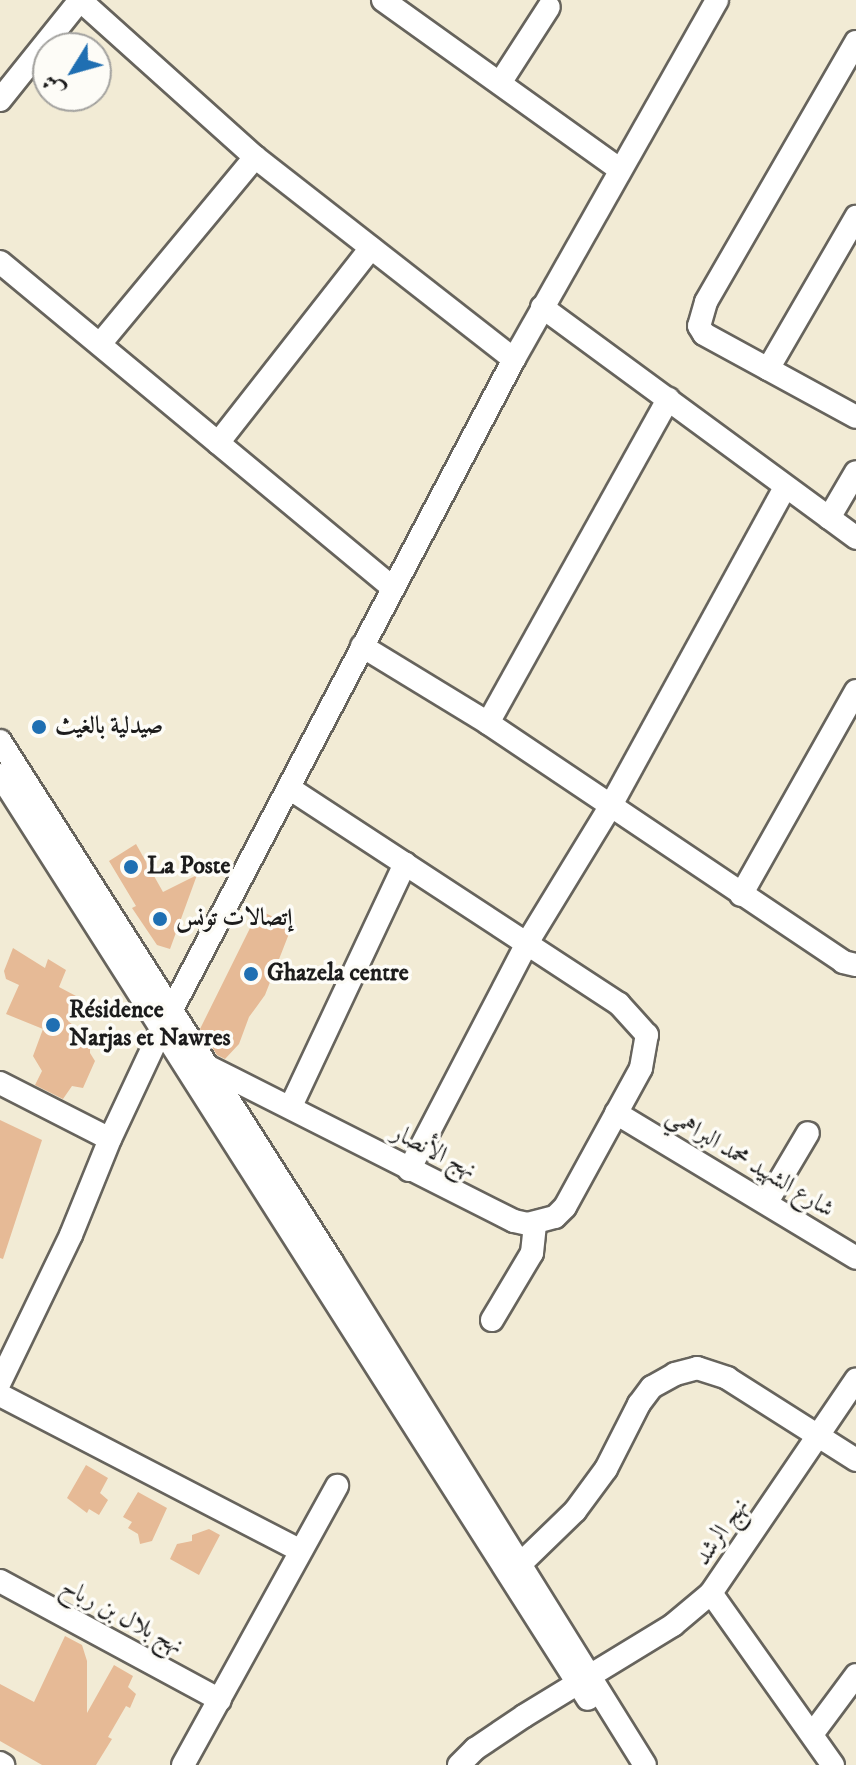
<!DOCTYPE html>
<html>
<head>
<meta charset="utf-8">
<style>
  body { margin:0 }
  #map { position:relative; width:856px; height:1765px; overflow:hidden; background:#f2ebd5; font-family:"IM FELL DW Pica",Amiri,serif }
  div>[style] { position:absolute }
  .building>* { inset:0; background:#e6ba96 }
  .roads { filter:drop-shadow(2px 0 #67645d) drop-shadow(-2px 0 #67645d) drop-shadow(0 2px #67645d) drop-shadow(0 -2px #67645d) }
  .minor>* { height:22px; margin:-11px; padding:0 11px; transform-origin:11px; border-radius:11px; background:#fff }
  .dots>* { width:22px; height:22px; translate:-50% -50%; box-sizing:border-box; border:4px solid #fdfcf7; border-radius:50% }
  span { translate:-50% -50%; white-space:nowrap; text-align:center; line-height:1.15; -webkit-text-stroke:7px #fdfcf7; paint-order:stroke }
  .poi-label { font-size:24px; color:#1c1c1c; font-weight:700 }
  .left { translate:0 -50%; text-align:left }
  .street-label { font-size:24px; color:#1c1c1c }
  .north { position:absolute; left:32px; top:32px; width:80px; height:80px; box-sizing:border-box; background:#fdfcf7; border:2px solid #a3a29f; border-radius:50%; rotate:233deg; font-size:22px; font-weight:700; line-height:32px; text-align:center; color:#1c1c1c }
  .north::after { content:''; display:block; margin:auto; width:28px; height:36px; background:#1f6fb2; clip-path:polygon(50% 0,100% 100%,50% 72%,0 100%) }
</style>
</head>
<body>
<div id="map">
  <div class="building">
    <div style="clip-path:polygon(136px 844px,163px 892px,197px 875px,170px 949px,157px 945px,132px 908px,136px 906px,109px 861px)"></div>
    <div style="clip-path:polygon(259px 910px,292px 926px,265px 995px,249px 1017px,239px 1044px,225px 1059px,217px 1055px,200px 1029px)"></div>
    <div style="clip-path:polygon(13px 948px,45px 968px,48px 959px,66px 970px,59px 987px,76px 996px,68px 1021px,90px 1039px,90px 1053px,95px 1061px,83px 1088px,72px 1086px,63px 1099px,35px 1085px,42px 1071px,33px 1056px,43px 1029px,6px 1014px,19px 985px,6px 979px,4px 971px)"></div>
    <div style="clip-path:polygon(0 1120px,42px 1140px,3px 1259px,0 1258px)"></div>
    <div style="clip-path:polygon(86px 1465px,108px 1478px,100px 1493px,108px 1500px,99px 1515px,89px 1509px,87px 1513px,67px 1498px)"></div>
    <div style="clip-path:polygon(138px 1492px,167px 1508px,152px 1541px,140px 1544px,138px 1534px,128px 1528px,132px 1522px,123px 1517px)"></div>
    <div style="clip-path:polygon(209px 1529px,220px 1535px,199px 1575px,170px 1559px,177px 1544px,192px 1541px,192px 1535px)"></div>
    <div style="clip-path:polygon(65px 1636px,82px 1645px,87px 1661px,87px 1713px,114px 1665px,133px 1676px,128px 1687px,136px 1694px,130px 1708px,126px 1706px,108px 1737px,112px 1739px,96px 1765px,42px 1765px,0 1741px,0 1684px,34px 1702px)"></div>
  </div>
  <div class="roads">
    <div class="minor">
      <div style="left:80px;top:0;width:235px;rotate:41.9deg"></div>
      <div style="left:255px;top:157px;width:328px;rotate:38deg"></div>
      <div style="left:383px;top:0;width:290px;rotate:35.6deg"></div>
      <div style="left:856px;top:42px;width:300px;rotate:120deg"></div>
      <div style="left:706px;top:302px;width:25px;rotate:106deg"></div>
      <div style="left:699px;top:326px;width:9px;rotate:58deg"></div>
      <div style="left:704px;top:334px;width:173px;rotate:28.6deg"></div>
      <div style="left:500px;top:83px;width:90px;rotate:-57.2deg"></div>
      <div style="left:0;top:100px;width:128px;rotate:-51.3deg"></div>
      <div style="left:0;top:262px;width:511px;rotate:39.68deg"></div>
      <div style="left:542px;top:307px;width:390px;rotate:36.3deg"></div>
      <div style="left:100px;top:344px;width:243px;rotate:-50.3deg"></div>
      <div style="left:768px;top:369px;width:176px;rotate:-59.9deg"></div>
      <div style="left:218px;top:443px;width:248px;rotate:-51.9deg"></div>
      <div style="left:829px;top:518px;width:53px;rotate:-59.6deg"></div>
      <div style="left:362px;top:646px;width:148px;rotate:31.4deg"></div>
      <div style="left:488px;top:723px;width:428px;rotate:33.9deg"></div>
      <div style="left:843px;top:962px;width:13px;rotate:13deg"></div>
      <div style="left:488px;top:723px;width:371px;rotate:-60.9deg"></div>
      <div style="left:0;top:741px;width:618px;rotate:57.49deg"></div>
      <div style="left:332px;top:1262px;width:592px;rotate:58.11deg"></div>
      <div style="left:0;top:775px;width:1095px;rotate:57.53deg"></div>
      <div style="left:741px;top:895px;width:234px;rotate:-60.6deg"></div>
      <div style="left:203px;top:1064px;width:348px;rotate:26.8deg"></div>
      <div style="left:514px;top:1221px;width:14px;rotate:12deg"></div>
      <div style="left:528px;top:1224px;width:28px;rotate:-15deg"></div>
      <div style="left:555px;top:1217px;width:14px;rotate:-45deg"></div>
      <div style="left:565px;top:1207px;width:158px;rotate:-61.3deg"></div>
      <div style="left:641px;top:1068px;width:34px;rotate:-80deg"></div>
      <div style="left:647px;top:1035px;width:42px;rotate:-132.1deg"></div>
      <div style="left:619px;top:1004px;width:393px;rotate:-146.8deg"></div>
      <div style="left:0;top:1083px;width:123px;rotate:27deg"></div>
      <div style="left:291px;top:1106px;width:268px;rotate:-64.8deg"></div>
      <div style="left:616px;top:1113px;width:280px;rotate:31.1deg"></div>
      <div style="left:409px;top:1170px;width:256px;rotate:-62.5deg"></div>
      <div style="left:527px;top:943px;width:159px;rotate:-58.6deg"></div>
      <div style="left:610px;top:807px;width:365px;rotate:-61.3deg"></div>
      <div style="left:767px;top:1202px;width:80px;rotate:-59.3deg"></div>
      <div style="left:492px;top:1320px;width:78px;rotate:-59.2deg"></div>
      <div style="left:532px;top:1253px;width:30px;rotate:-84deg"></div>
      <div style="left:0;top:1382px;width:163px;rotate:-64.2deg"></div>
      <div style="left:71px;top:1235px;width:104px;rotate:-67.9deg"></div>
      <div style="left:110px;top:1139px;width:120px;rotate:-64.9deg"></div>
      <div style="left:161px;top:1030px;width:758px;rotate:-62.25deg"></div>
      <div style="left:514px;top:359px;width:412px;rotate:-60.5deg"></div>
      <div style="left:0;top:1395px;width:337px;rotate:27.4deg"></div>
      <div style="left:510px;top:1574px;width:91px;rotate:-44.1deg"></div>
      <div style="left:575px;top:1511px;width:52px;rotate:-53.6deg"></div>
      <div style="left:606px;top:1469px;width:73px;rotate:-63.1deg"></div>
      <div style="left:639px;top:1404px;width:21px;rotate:-53deg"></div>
      <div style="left:652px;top:1387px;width:26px;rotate:-29deg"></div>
      <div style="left:675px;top:1374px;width:23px;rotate:-15deg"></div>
      <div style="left:697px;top:1368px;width:32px;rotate:18deg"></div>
      <div style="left:727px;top:1378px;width:153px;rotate:32.4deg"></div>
      <div style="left:0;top:1581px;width:250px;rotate:28.4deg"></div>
      <div style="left:711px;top:1593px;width:211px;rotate:54.7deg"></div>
      <div style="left:813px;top:1733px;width:72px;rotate:-53.4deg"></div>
      <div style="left:0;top:1763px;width:4px;rotate:34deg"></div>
      <div style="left:183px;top:1765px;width:319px;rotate:-61.1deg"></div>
      <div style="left:459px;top:1765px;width:23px;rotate:-45deg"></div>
      <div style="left:475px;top:1749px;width:59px;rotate:-34deg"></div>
      <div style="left:524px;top:1716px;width:175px;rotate:-31.4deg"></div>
      <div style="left:673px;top:1625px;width:50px;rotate:-40.1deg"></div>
      <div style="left:711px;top:1593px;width:258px;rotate:-55.8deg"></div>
    </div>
  </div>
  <div class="dots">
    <div style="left:39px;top:727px;background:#1f6fb2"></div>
    <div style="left:131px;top:867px;background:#1f6fb2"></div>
    <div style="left:160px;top:919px;background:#1f6fb2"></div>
    <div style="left:251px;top:974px;background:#1f6fb2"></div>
    <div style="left:53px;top:1025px;background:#1f6fb2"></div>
  </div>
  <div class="poi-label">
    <span class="left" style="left:55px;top:727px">صيدلية بالغيث</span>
    <span class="left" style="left:147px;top:867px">La Poste</span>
    <span class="left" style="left:176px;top:919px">إتصالات تونس</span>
    <span class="left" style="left:267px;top:974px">Ghazela centre</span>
    <span class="left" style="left:69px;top:1025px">Résidence<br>Narjas et Nawres</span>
  </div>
  <div class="street-label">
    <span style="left:434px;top:1152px;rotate:27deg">نهج الأنصار</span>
    <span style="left:750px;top:1163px;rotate:31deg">شارع الشهيد محمد البراهمي</span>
    <span style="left:722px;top:1532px;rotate:-55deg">نهج الرشد</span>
    <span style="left:122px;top:1617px;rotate:28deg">نهج بلال بن رباح</span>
  </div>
  <div class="north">ش</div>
</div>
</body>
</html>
